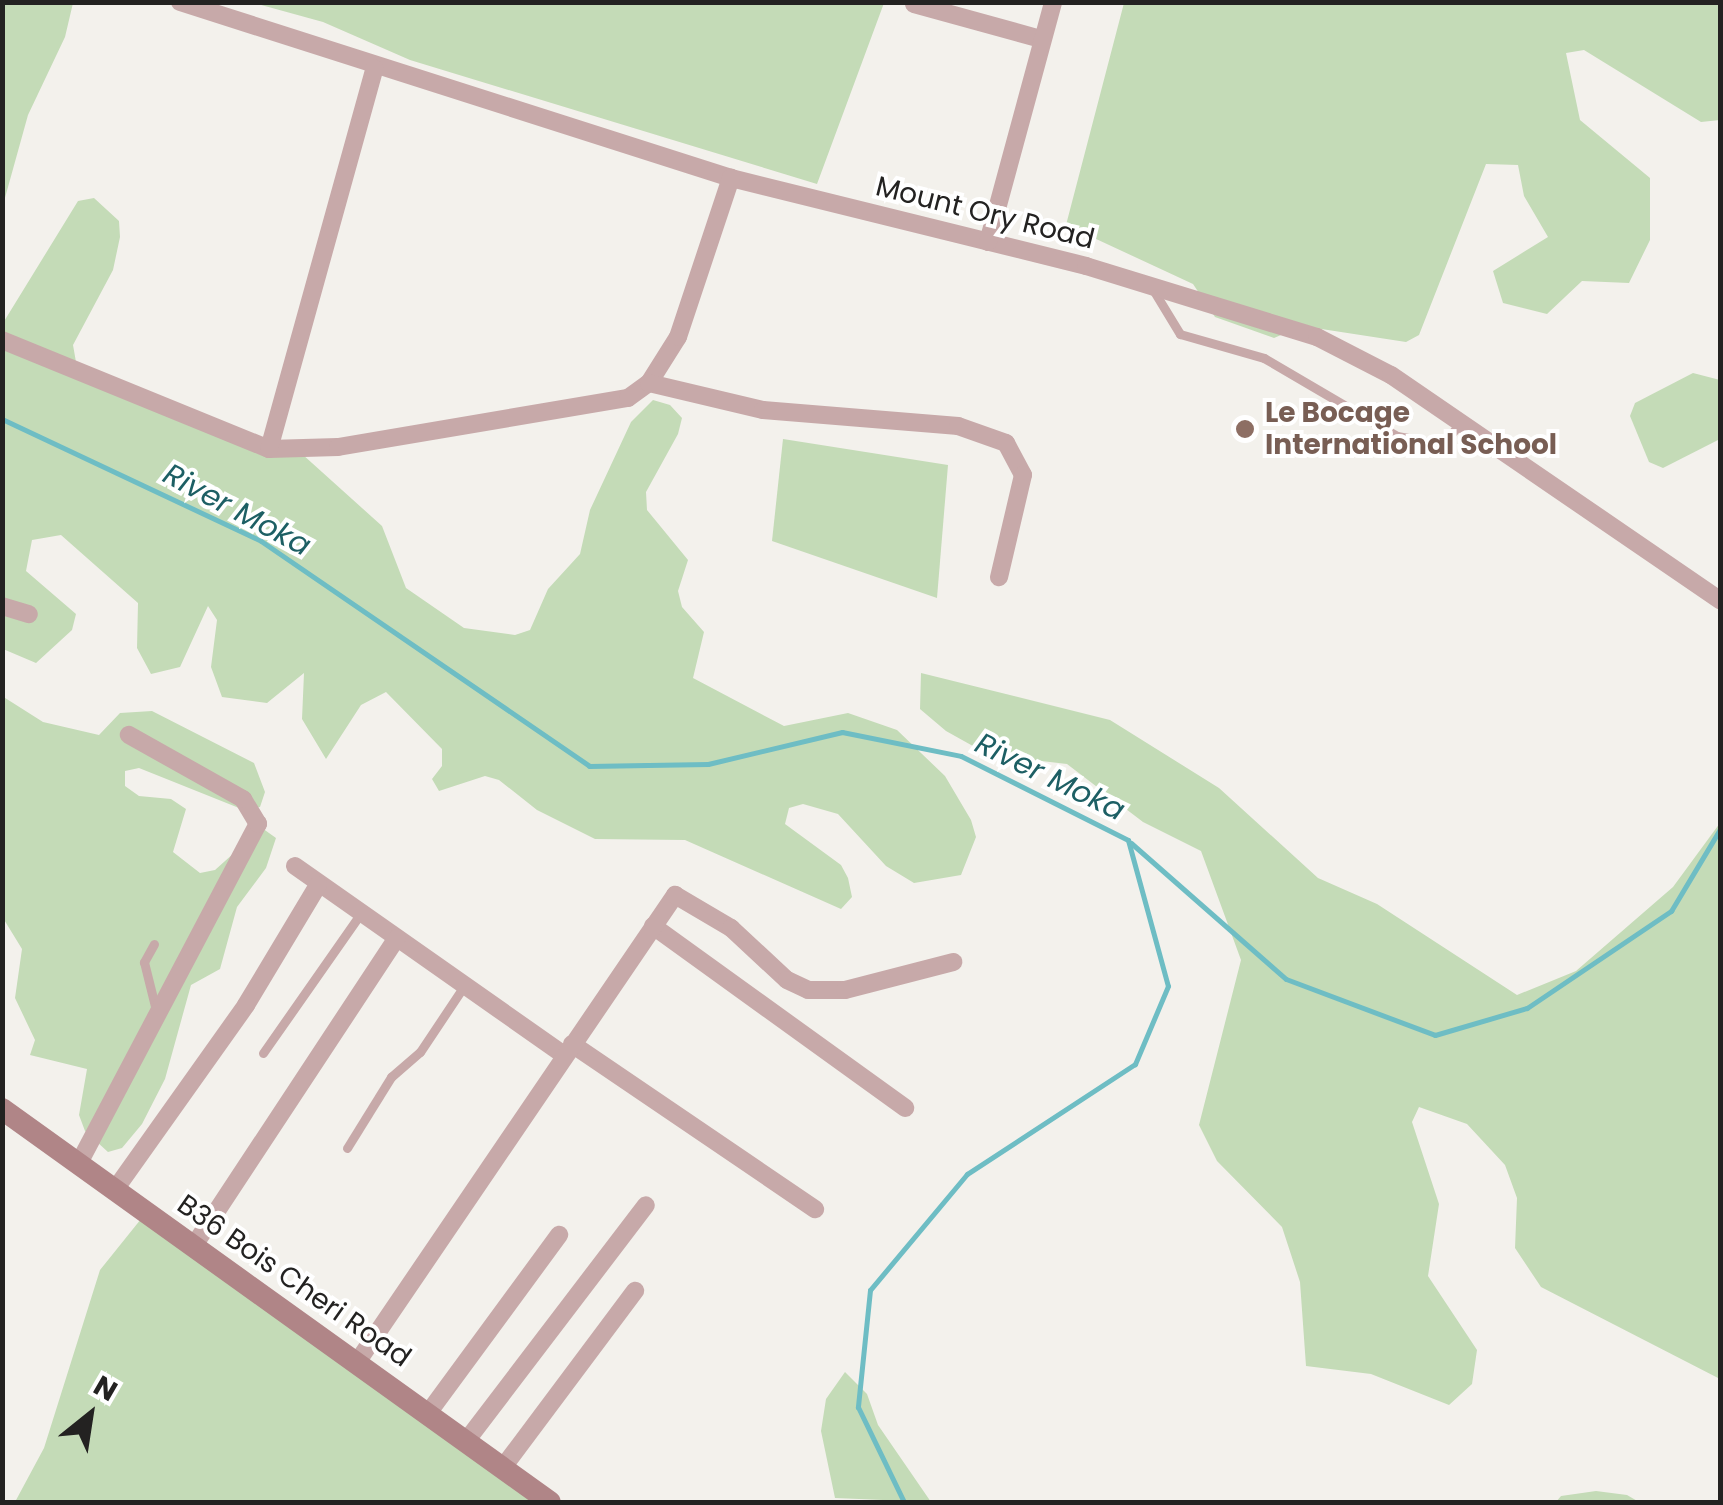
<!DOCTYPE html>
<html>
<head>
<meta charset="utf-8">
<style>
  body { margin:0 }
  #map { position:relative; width:1723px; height:1505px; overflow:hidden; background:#f3f1ec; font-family:Poppins,sans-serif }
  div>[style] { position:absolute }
  .green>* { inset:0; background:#c4dbb7 }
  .stream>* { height:5px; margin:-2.5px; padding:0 2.5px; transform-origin:2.5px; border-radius:2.5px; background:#6ebdc4 }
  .service>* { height:9px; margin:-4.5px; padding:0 4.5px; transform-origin:4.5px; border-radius:4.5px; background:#c7a9a9 }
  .minor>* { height:18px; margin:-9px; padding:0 9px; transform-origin:9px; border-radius:9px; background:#c7a9a9 }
  .secondary>* { height:22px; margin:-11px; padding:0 11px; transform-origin:11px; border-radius:11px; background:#b08587 }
  .dots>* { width:28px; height:28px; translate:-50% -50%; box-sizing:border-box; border:5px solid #fff; border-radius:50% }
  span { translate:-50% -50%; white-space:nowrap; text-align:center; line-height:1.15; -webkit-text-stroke:8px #fff; paint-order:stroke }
  .street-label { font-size:28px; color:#232221 }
  .education-label { font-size:28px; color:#785e54; font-weight:700 }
  .left { translate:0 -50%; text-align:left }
  .water-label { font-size:30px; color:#1d5f64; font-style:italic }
  .frame { position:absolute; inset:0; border:5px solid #232221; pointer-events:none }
  .north { position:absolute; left:40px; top:1365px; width:100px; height:100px; -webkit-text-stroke:8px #fff; paint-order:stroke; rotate:30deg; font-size:28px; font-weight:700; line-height:40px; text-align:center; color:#232221 }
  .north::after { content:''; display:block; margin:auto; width:35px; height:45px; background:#232221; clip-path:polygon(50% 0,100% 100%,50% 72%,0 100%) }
</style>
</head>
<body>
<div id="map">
  <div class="green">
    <div style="clip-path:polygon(3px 2px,73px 3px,65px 37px,28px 115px,3px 205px)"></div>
    <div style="clip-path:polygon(254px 3px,884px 3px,817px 184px,410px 60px,323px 22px)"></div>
    <div style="clip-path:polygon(1124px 3px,1720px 3px,1720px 120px,1701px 122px,1584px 50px,1566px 53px,1580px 120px,1650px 178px,1650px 240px,1629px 283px,1582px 281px,1547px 314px,1503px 303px,1493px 271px,1548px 237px,1524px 196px,1518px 165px,1486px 164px,1419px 335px,1406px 342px,1302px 326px,1274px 338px,1215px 317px,1193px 284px,1066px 225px)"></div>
    <div style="clip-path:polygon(94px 198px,119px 221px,120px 237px,113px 270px,73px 345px,76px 362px,302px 454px,382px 526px,406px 588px,464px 628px,515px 635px,530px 630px,548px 589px,580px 554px,590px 510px,631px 422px,653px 400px,670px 405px,682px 418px,678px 434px,646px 492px,647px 510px,688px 560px,678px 591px,682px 607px,704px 632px,693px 678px,784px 726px,848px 713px,897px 730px,945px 776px,971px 820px,976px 837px,961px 875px,914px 883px,886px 866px,838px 814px,803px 804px,789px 808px,785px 824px,841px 865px,848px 878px,852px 897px,841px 909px,685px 840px,595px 839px,537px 810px,499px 780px,485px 776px,439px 791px,432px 779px,442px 766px,442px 749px,386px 692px,361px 705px,326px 759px,302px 719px,304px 673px,267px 703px,222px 697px,211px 667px,217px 620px,208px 606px,180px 667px,151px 674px,137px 648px,138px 603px,61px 535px,32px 540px,26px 571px,76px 614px,72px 630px,36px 663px,3px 649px,3px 323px,78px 201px)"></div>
    <div style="clip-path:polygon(1693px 373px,1720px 380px,1720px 439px,1663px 468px,1649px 462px,1630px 416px,1635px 403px)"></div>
    <div style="clip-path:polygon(783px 439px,948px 465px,937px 598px,772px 541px)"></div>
    <div style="clip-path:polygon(921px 673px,1110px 720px,1219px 788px,1318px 878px,1377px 904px,1517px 995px,1576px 971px,1673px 887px,1720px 823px,1720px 1379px,1541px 1287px,1515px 1248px,1517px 1198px,1505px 1165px,1467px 1124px,1419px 1107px,1412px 1122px,1439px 1204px,1428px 1276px,1477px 1350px,1472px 1384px,1449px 1405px,1371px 1374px,1306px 1366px,1300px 1282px,1282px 1227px,1217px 1161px,1199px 1125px,1241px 960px,1201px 851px,1143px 822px,1067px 764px,989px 755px,946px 731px,920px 709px)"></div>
    <div style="clip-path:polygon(2px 696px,43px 722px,99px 735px,120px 713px,152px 711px,254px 763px,265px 792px,260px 807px,244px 810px,139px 768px,125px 771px,125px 786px,139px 796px,171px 799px,186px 809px,173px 852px,200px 873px,215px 870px,262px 828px,276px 838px,266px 868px,237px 907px,220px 969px,191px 985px,165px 1079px,142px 1124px,122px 1148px,108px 1152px,85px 1131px,79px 1115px,87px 1069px,30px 1055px,35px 1040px,15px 998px,22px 949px,3px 918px)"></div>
    <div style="clip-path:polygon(141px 1219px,550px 1502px,15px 1502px,44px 1448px,100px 1270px)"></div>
    <div style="clip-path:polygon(845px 1372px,867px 1394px,878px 1425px,931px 1502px,835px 1498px,821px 1431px,826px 1399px)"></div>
    <div style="clip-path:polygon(1596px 1491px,1627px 1495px,1639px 1502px,1556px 1502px,1561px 1496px)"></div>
  </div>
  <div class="stream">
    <div style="left:2px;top:419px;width:286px;rotate:25.2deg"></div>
    <div style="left:261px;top:541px;width:398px;rotate:34.4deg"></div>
    <div style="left:589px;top:766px;width:119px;rotate:-1deg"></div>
    <div style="left:708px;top:764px;width:138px;rotate:-13.4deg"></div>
    <div style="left:842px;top:732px;width:121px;rotate:11.4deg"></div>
    <div style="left:961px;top:756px;width:187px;rotate:26.7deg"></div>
    <div style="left:1128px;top:840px;width:151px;rotate:74.7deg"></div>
    <div style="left:1168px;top:986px;width:85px;rotate:112.9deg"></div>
    <div style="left:1135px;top:1064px;width:201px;rotate:146.8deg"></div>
    <div style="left:967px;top:1174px;width:151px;rotate:129.9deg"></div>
    <div style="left:870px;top:1290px;width:118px;rotate:95.9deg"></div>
    <div style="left:858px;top:1407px;width:106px;rotate:64.2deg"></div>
    <div style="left:1131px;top:843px;width:206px;rotate:41.3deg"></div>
    <div style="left:1286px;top:979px;width:159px;rotate:20.6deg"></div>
    <div style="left:1435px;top:1035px;width:96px;rotate:-16.4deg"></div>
    <div style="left:1527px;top:1008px;width:174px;rotate:-34deg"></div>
    <div style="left:1671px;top:911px;width:96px;rotate:-59.1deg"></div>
  </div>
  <div class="service">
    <div style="left:1152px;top:288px;width:54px;rotate:58.7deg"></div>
    <div style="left:1180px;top:334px;width:87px;rotate:15.9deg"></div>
    <div style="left:1264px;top:358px;width:154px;rotate:30.4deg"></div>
    <div style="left:1397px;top:436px;width:46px;rotate:10.1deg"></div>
    <div style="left:1442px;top:444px;width:27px;rotate:-48deg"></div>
    <div style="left:154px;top:944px;width:21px;rotate:119deg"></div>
    <div style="left:144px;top:962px;width:49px;rotate:76deg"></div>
    <div style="left:263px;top:1053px;width:171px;rotate:-55deg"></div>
    <div style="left:347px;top:1148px;width:84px;rotate:-58.2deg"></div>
    <div style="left:391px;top:1077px;width:38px;rotate:-41deg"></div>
    <div style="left:420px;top:1052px;width:79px;rotate:-56.3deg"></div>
  </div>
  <div class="minor">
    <div style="left:180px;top:2px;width:578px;rotate:17.71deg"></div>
    <div style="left:731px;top:178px;width:366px;rotate:13.9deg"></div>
    <div style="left:1086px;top:266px;width:242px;rotate:17.1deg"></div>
    <div style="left:1317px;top:337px;width:83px;rotate:27.2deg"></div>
    <div style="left:1391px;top:375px;width:399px;rotate:34.4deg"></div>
    <div style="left:914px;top:4px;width:132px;rotate:15.4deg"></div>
    <div style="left:988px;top:242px;width:249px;rotate:-74.8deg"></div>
    <div style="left:2px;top:340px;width:288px;rotate:22.2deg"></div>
    <div style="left:269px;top:449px;width:69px;rotate:-1.7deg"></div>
    <div style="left:338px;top:447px;width:294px;rotate:-9.6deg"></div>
    <div style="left:628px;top:398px;width:26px;rotate:-36deg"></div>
    <div style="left:649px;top:383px;width:54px;rotate:-57.8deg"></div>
    <div style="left:678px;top:337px;width:168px;rotate:-71.6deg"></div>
    <div style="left:649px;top:383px;width:117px;rotate:13.3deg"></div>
    <div style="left:763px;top:410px;width:196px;rotate:4.7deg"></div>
    <div style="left:958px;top:426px;width:51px;rotate:19.5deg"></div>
    <div style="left:1006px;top:443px;width:36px;rotate:62deg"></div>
    <div style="left:1023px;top:475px;width:105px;rotate:103.2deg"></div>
    <div style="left:269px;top:449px;width:395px;rotate:-74.5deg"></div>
    <div style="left:2px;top:606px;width:28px;rotate:17deg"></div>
    <div style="left:295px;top:866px;width:329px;rotate:35.1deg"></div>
    <div style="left:653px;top:926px;width:311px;rotate:35.8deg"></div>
    <div style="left:572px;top:1044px;width:294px;rotate:34.2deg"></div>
    <div style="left:78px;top:1165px;width:386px;rotate:-62.2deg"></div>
    <div style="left:258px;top:824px;width:29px;rotate:-121deg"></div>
    <div style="left:243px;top:799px;width:131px;rotate:-150.7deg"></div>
    <div style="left:114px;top:1191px;width:228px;rotate:-54.6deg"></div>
    <div style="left:246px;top:1005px;width:140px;rotate:-59deg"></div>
    <div style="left:193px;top:1247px;width:370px;rotate:-56.6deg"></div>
    <div style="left:358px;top:1361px;width:564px;rotate:-55.77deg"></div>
    <div style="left:675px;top:895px;width:65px;rotate:30.5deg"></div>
    <div style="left:731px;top:928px;width:76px;rotate:42.9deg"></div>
    <div style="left:787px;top:980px;width:23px;rotate:25deg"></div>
    <div style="left:808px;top:990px;width:37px"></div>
    <div style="left:845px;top:990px;width:112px;rotate:-14.5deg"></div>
    <div style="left:429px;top:1412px;width:220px;rotate:-53.7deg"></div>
    <div style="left:467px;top:1440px;width:295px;rotate:-52.7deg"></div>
    <div style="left:504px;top:1466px;width:219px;rotate:-53.2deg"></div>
  </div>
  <div class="secondary">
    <div style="left:2px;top:1109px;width:674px;rotate:35.65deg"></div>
  </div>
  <div class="dots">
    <div style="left:1245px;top:429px;background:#8d6e63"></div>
  </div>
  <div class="street-label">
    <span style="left:985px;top:213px;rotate:14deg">Mount Ory Road</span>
    <span style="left:294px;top:1281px;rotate:35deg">B36 Bois Cheri Road</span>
  </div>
  <div class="education-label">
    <span class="left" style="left:1265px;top:429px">Le Bocage<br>International School</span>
  </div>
  <div class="water-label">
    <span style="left:237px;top:510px;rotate:28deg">River Moka</span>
    <span style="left:1050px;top:777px;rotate:26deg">River Moka</span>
  </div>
  <div class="frame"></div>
  <div class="north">N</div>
</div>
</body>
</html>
